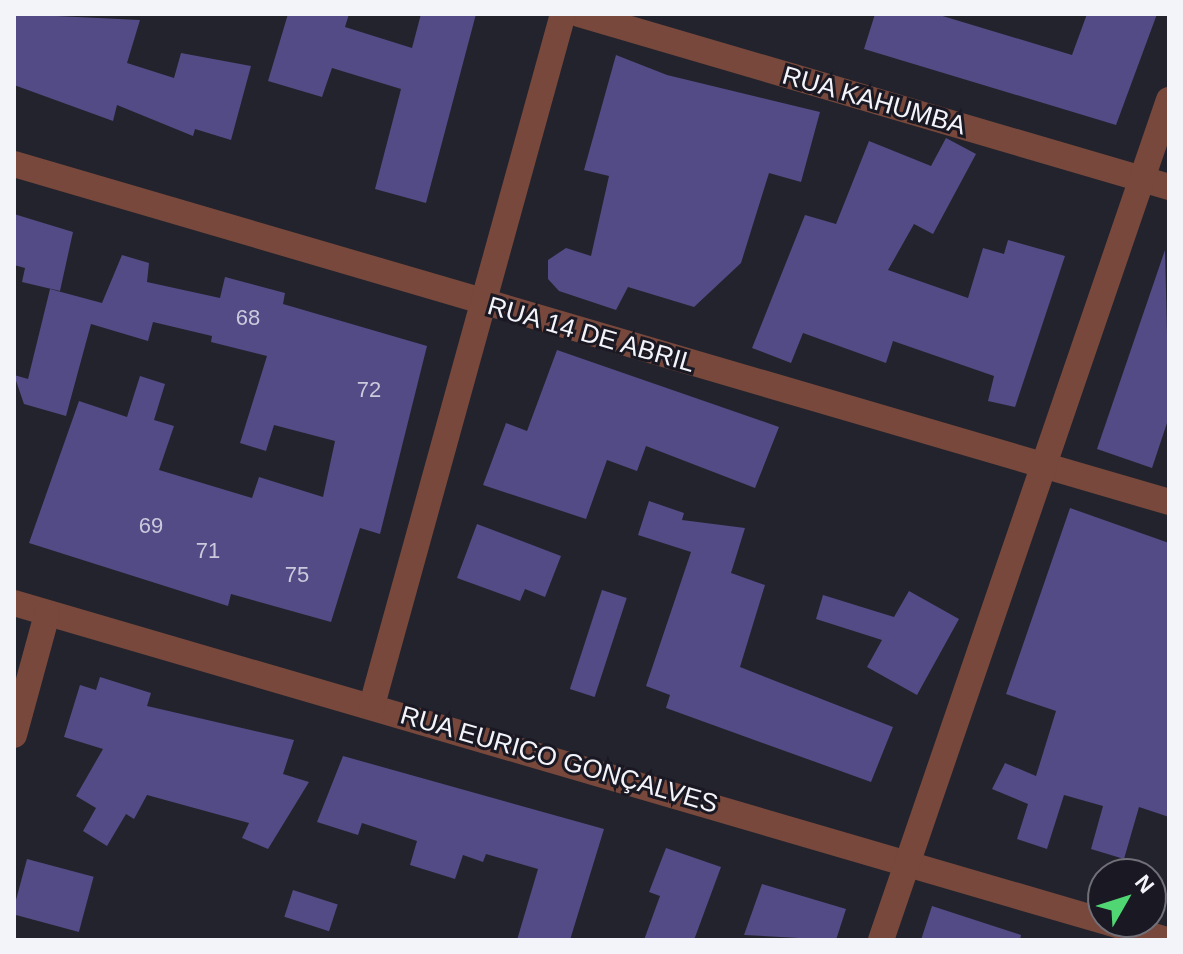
<!DOCTYPE html>
<html>
<head>
<meta charset="utf-8">
<style>
  body { margin:0 }
  #map { position:relative; width:1183px; height:954px; overflow:hidden; background:#23232d; font-family:Arial,sans-serif }
  div>[style] { position:absolute }
  .building>* { inset:0; background:#524b85; transform-origin:0 0 }
  .street>* { height:26px; margin:-13px; padding:0 13px; transform-origin:13px; border-radius:13px; background:#77483b }
  span { translate:-50% -50%; white-space:nowrap; text-align:center; line-height:1.15; -webkit-text-stroke:6px #1a1923; paint-order:stroke }
  .number-label { font-size:22px; color:#cbc9dd }
  .number-label span { -webkit-text-stroke-width:0 }
  .street-label { font-size:26px; color:#f3f3fa }
  .frame { position:absolute; inset:0; border:16px solid #f3f3fa; pointer-events:none }
  .north { position:absolute; left:1087px; top:858px; width:80px; height:80px; box-sizing:border-box; background:#1a1923; border:2px solid #717079; border-radius:50%; rotate:51deg; font-size:22px; font-weight:700; line-height:32px; text-align:center; color:#f3f3fa }
  .north::after { content:''; display:block; margin:auto; width:28px; height:36px; background:#51d674; clip-path:polygon(50% 0,100% 100%,50% 72%,0 100%) }
</style>
</head>
<body>
<div id="map">
  <div class="building">
    <div style="clip-path:polygon(14px 14px,140px 20px,127px 63px,174px 78px,181px 53px,251px 66px,231px 140px,195px 129px,193px 136px,117px 105px,113px 121px,14px 85px)"></div>
    <div style="clip-path:polygon(288px 14px,349px 14px,345px 27px,412px 48px,421px 14px,476px 14px,426px 203px,375px 189px,401px 89px,332px 68px,322px 97px,268px 81px)"></div>
    <div style="clip-path:polygon(875px 14px,936px 14px,1072px 55px,1087px 14px,1157px 14px,1116px 125px,864px 49px)"></div>
    <div style="clip-path:polygon(616px 55px,667px 75px,820px 112px,801px 182px,769px 173px,741px 263px,694px 307px,628px 287px,616px 310px,559px 291px,548px 279px,548px 260px,566px 248px,591px 256px,609px 176px,584px 170px)"></div>
    <div style="clip-path:polygon(946px 138px,976px 154px,933px 234px,914px 224px,888px 270px,968px 298px,983px 248px,1004px 254px,1008px 240px,1065px 256px,1015px 407px,988px 401px,994px 376px,893px 341px,886px 363px,803px 333px,791px 363px,752px 348px,805px 215px,836px 224px,869px 141px,931px 166px)"></div>
    <div style="clip-path:polygon(14px 214px,73px 232px,60px 291px,22px 282px,25px 268px,14px 265px)"></div>
    <div style="clip-path:polygon(1165px 250px,1169px 417px,1152px 468px,1097px 449px)"></div>
    <div style="clip-path:polygon(122px 255px,149px 263px,147px 282px,220px 298px,225px 277px,285px 293px,283px 304px,427px 346px,380px 534px,360px 528px,331px 622px,231px 594px,228px 606px,29px 543px,79px 401px,127px 417px,140px 376px,165px 384px,154px 420px,174px 426px,159px 470px,252px 498px,259px 477px,323px 497px,335px 441px,274px 425px,266px 451px,240px 443px,267px 356px,211px 342px,212px 336px,153px 322px,148px 341px,91px 324px,66px 416px,24px 404px,14px 375px,28px 379px,50px 289px,102px 303px)"></div>
    <div style="clip-path:polygon(557px 350px,779px 427px,755px 488px,646px 446px,637px 471px,607px 460px,586px 519px,483px 485px,506px 423px,527px 431px)"></div>
    <div style="clip-path:polygon(649px 501px,684px 513px,682px 520px,745px 528px,731px 573px,765px 585px,740px 667px,893px 727px,871px 782px,666px 708px,670px 695px,646px 686px,691px 552px,638px 535px)"></div>
    <div style="clip-path:polygon(1070px 508px,1169px 543px,1169px 817px,1139px 807px,1124px 859px,1091px 849px,1103px 806px,1064px 795px,1047px 849px,1017px 839px,1028px 804px,992px 789px,1005px 763px,1036px 776px,1056px 711px,1006px 694px)"></div>
    <div style="clip-path:polygon(477px 524px,561px 556px,545px 597px,525px 589px,520px 601px,457px 578px)"></div>
    <div style="left:602px;top:590px;width:26px;height:104px;rotate:18deg"></div>
    <div style="clip-path:polygon(909px 591px,959px 619px,917px 695px,867px 667px,882px 640px,816px 619px,823px 595px,894px 617px)"></div>
    <div style="clip-path:polygon(100px 677px,151px 693px,147px 706px,294px 740px,283px 774px,309px 782px,268px 849px,242px 838px,249px 823px,147px 795px,134px 819px,126px 814px,107px 846px,83px 831px,96px 808px,76px 796px,103px 749px,64px 737px,80px 685px,96px 690px)"></div>
    <div style="clip-path:polygon(343px 756px,604px 829px,570px 940px,517px 940px,538px 869px,486px 854px,483px 862px,463px 855px,455px 879px,410px 865px,417px 841px,362px 823px,358px 835px,317px 822px)"></div>
    <div style="clip-path:polygon(666px 848px,721px 867px,694px 940px,644px 940px,660px 896px,649px 892px)"></div>
    <div style="left:27px;top:859px;width:69px;height:57px;rotate:15deg"></div>
    <div style="clip-path:polygon(762px 884px,846px 909px,836px 940px,744px 935px)"></div>
    <div style="left:293px;top:890px;width:47px;height:28px;rotate:18deg"></div>
    <div style="clip-path:polygon(932px 906px,1021px 935px,1020px 940px,921px 940px)"></div>
  </div>
  <div class="street">
    <div style="left:579px;top:14px;width:615px;rotate:16.34deg"></div>
    <div style="left:14px;top:164px;width:1203px;rotate:16.31deg"></div>
    <div style="left:14px;top:603px;width:1134px;rotate:16.28deg"></div>
    <div style="left:372px;top:705px;width:717px;rotate:-74.55deg"></div>
    <div style="left:14px;top:735px;width:125px;rotate:-74.7deg"></div>
    <div style="left:1107px;top:922px;width:63px;rotate:16.7deg"></div>
    <div style="left:881px;top:940px;width:888px;rotate:-71.08deg"></div>
  </div>
  <div class="number-label">
    <span style="left:248px;top:318px">68</span>
    <span style="left:369px;top:390px">72</span>
    <span style="left:151px;top:526px">69</span>
    <span style="left:208px;top:551px">71</span>
    <span style="left:297px;top:575px">75</span>
  </div>
  <div class="street-label">
    <span style="left:874px;top:101px;rotate:16deg">RUA KAHUMBA</span>
    <span style="left:591px;top:335px;rotate:16deg">RUA 14 DE ABRIL</span>
    <span style="left:559px;top:760px;rotate:16deg">RUA EURICO GONÇALVES</span>
  </div>
  <div class="frame"></div>
  <div class="north">N</div>
</div>
</body>
</html>
